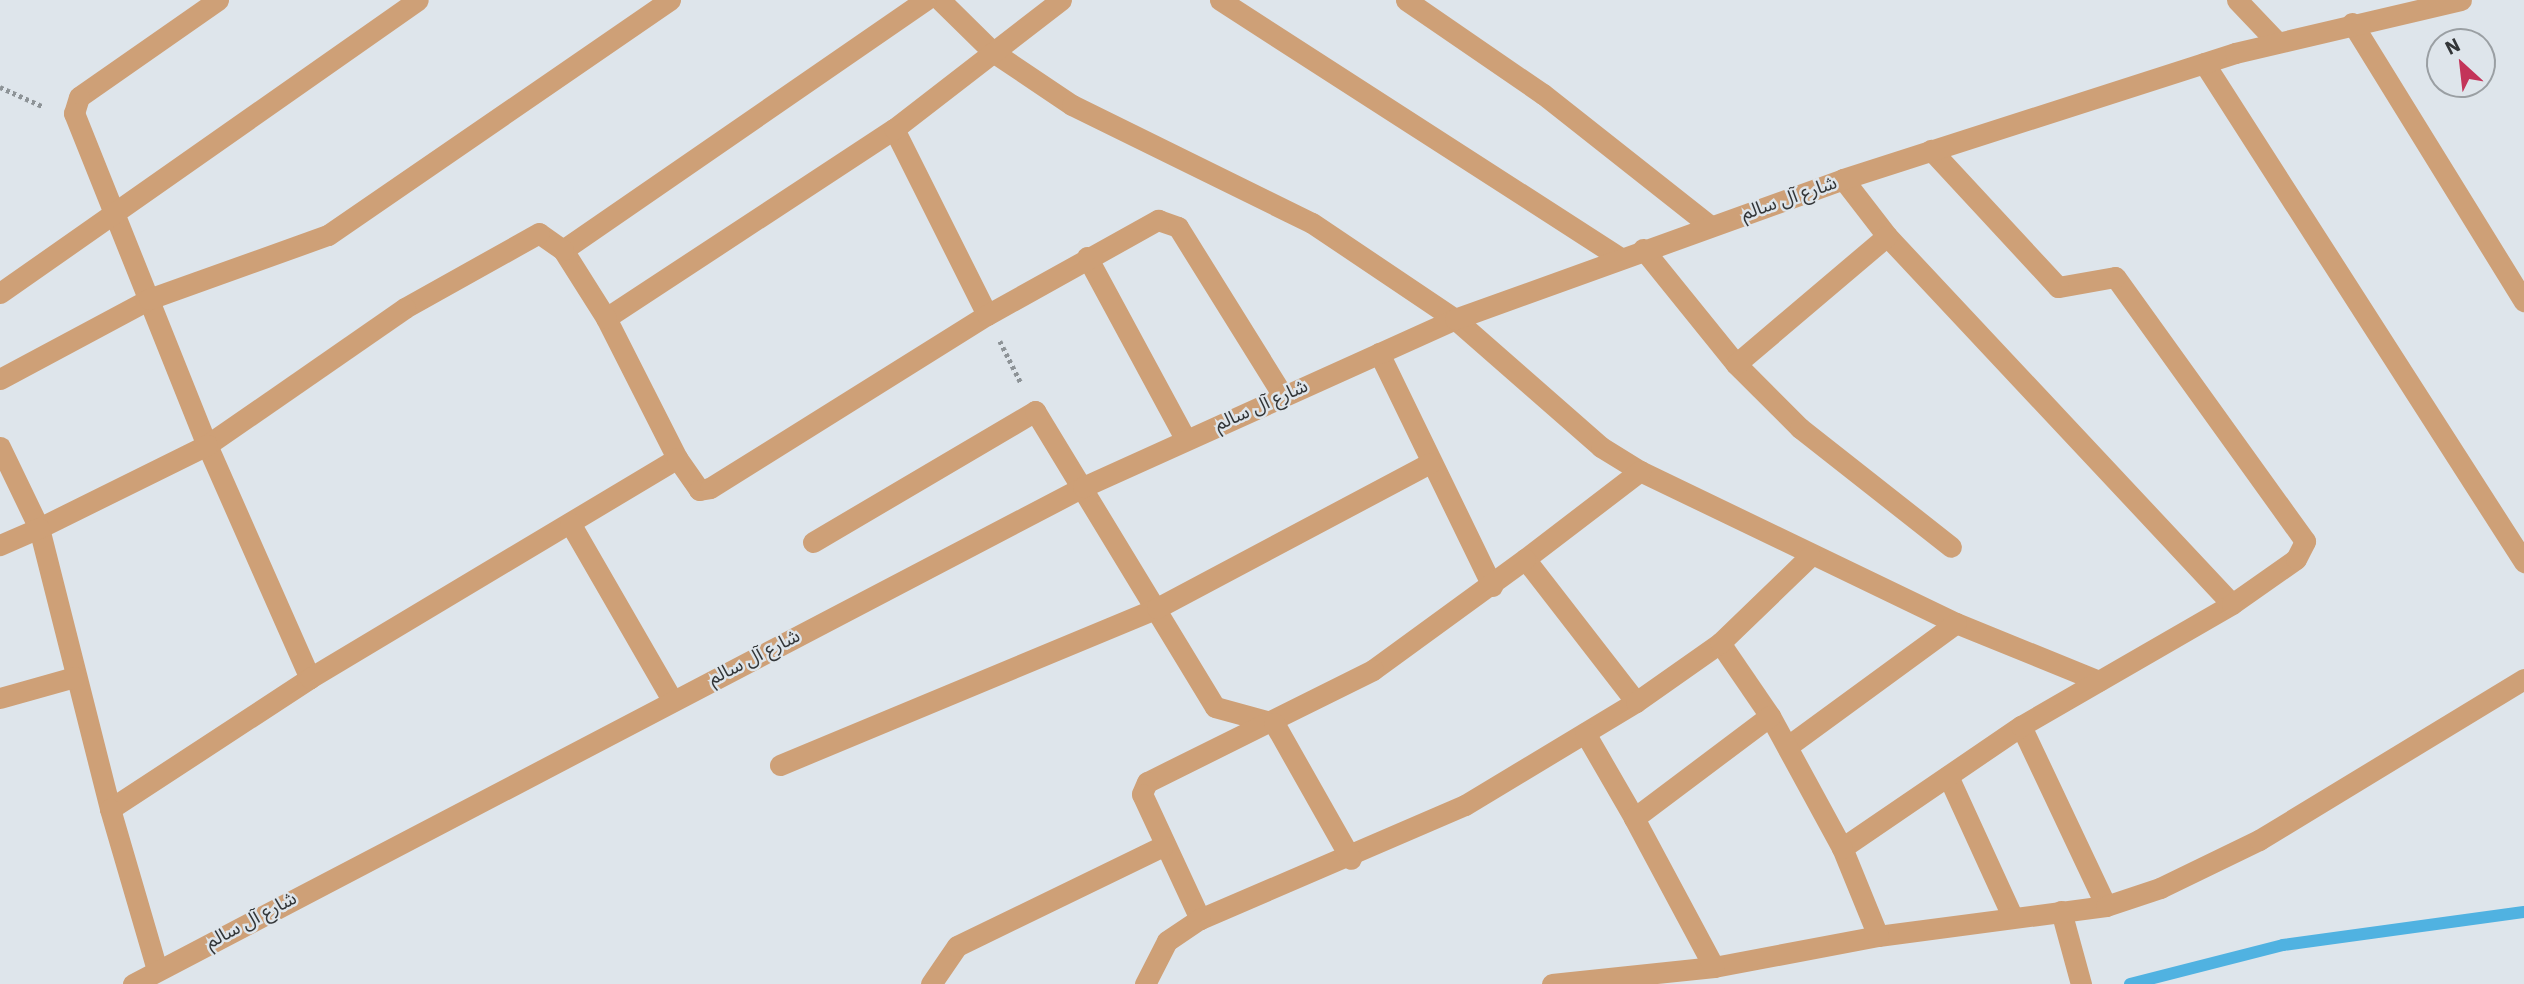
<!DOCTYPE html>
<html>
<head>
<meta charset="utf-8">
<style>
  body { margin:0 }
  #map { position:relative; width:2524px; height:984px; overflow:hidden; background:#dee5eb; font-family:"IBM Plex Sans","Noto Sans Arabic",sans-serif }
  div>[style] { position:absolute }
  .stream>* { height:12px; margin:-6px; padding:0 6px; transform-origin:6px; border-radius:6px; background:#50b2e1 }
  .path>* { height:4.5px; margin-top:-2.25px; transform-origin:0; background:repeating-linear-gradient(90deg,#8d9397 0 3.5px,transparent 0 7px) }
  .street>* { height:21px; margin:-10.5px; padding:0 10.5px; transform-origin:10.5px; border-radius:10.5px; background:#cea077 }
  span { translate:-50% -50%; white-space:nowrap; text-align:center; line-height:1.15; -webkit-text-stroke:5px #dee5eb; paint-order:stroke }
  .street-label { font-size:19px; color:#333638 }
  .north { position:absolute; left:2426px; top:28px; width:70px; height:70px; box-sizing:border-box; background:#dee5eb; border:2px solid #9a9fa3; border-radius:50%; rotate:333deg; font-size:19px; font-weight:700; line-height:28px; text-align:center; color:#333638 }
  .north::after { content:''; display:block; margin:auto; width:24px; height:32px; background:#c33459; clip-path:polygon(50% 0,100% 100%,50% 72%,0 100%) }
</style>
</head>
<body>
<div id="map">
  <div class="stream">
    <div style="left:2130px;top:984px;width:158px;rotate:-14.3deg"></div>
    <div style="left:2283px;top:945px;width:243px;rotate:-7.8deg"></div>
  </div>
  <div class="path">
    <div style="left:0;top:87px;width:48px;rotate:24.4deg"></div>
    <div style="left:1000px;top:341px;width:47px;rotate:63.4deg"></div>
  </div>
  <div class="street">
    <div style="left:218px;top:0;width:169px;rotate:145.1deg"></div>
    <div style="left:79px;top:97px;width:17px;rotate:107deg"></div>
    <div style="left:74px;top:113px;width:358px;rotate:68.2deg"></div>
    <div style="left:207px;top:445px;width:255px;rotate:66.2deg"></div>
    <div style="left:940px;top:0;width:74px;rotate:44.5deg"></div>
    <div style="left:993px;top:52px;width:95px;rotate:33.9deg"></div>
    <div style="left:1072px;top:105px;width:267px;rotate:26.2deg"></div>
    <div style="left:1312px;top:223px;width:172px;rotate:33.9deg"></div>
    <div style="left:1455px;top:319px;width:194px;rotate:41.2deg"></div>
    <div style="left:1601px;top:447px;width:46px;rotate:31.6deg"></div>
    <div style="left:1640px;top:471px;width:351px;rotate:25.7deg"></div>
    <div style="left:1956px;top:623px;width:154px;rotate:22.1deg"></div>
    <div style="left:1220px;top:0;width:476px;rotate:32.8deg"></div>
    <div style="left:1406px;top:0;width:166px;rotate:34.5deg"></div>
    <div style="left:1543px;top:94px;width:213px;rotate:38.3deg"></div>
    <div style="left:2237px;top:0;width:58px;rotate:46.4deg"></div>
    <div style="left:2352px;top:23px;width:327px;rotate:58.3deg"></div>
    <div style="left:2204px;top:63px;width:593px;rotate:57.33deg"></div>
    <div style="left:894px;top:129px;width:208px;rotate:63.4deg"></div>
    <div style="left:1843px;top:179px;width:72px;rotate:52.3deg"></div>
    <div style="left:1887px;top:236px;width:504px;rotate:46.85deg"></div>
    <div style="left:1643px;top:249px;width:148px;rotate:51deg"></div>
    <div style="left:1736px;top:364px;width:91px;rotate:45deg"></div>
    <div style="left:1800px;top:428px;width:192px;rotate:38.2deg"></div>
    <div style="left:563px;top:250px;width:441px;rotate:-34.6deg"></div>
    <div style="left:1087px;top:257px;width:206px;rotate:61.6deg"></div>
    <div style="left:0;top:293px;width:510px;rotate:-35.03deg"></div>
    <div style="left:606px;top:318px;width:344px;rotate:-33.3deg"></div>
    <div style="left:894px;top:129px;width:211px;rotate:-37.7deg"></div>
    <div style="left:1379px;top:353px;width:259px;rotate:64.1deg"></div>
    <div style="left:1736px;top:364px;width:198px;rotate:-40.3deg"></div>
    <div style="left:0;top:379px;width:169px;rotate:-28.2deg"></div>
    <div style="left:149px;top:299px;width:190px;rotate:-19.7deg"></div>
    <div style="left:328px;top:235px;width:415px;rotate:-34.5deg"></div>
    <div style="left:0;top:447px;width:90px;rotate:64.3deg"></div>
    <div style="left:39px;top:528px;width:290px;rotate:75.8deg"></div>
    <div style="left:110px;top:809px;width:239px;rotate:-33.2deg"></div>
    <div style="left:310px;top:678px;width:428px;rotate:-30.9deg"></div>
    <div style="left:677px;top:458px;width:157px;rotate:-116.9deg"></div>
    <div style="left:606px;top:318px;width:80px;rotate:-122.3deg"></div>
    <div style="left:563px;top:250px;width:29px;rotate:-145deg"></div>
    <div style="left:539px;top:233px;width:154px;rotate:150.8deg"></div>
    <div style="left:405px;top:308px;width:241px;rotate:145.3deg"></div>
    <div style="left:207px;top:445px;width:187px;rotate:153.7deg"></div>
    <div style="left:39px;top:528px;width:43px;rotate:156.4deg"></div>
    <div style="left:677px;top:458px;width:39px;rotate:55deg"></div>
    <div style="left:699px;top:490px;width:11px;rotate:-10deg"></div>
    <div style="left:710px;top:488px;width:327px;rotate:-32deg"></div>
    <div style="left:987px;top:315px;width:196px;rotate:-29.1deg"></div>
    <div style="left:1158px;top:220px;width:21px;rotate:19deg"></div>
    <div style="left:1178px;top:227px;width:199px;rotate:58.1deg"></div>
    <div style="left:570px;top:523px;width:204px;rotate:60deg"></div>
    <div style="left:813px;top:542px;width:258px;rotate:-30.5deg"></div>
    <div style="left:1035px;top:411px;width:346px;rotate:58.7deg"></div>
    <div style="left:1215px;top:707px;width:61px;rotate:15.2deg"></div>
    <div style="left:1525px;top:559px;width:145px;rotate:-37.4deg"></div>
    <div style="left:1720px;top:643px;width:88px;rotate:55.6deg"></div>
    <div style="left:0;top:698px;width:77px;rotate:-15.8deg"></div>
    <div style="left:1636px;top:702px;width:181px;rotate:-127.8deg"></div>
    <div style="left:1525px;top:559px;width:188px;rotate:143.9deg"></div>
    <div style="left:1373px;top:670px;width:252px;rotate:153.6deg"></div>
    <div style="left:1147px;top:782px;width:13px;rotate:113deg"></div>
    <div style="left:1142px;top:794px;width:138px;rotate:65.1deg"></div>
    <div style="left:1200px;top:919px;width:288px;rotate:-23.3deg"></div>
    <div style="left:1465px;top:805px;width:200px;rotate:-31.1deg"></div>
    <div style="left:1636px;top:702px;width:103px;rotate:-35.1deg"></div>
    <div style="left:1720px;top:643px;width:125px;rotate:-44deg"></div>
    <div style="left:1274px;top:723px;width:156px;rotate:60.5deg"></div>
    <div style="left:2021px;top:726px;width:199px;rotate:64.7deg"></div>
    <div style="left:1585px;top:733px;width:98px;rotate:60deg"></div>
    <div style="left:1788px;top:746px;width:208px;rotate:-36.2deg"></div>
    <div style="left:780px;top:765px;width:408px;rotate:-22.6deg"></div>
    <div style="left:1157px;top:608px;width:309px;rotate:-28deg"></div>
    <div style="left:1948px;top:776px;width:154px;rotate:65.4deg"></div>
    <div style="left:110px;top:809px;width:168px;rotate:73.7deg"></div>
    <div style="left:1842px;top:848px;width:217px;rotate:-34.3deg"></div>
    <div style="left:2021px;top:726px;width:244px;rotate:-30deg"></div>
    <div style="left:2232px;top:604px;width:78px;rotate:-35.1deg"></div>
    <div style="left:2296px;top:559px;width:20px;rotate:-63deg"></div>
    <div style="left:2305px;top:541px;width:325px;rotate:-125.7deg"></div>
    <div style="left:2115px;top:277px;width:58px;rotate:170deg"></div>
    <div style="left:2058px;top:287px;width:187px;rotate:-132.8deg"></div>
    <div style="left:2061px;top:911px;width:76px;rotate:74.7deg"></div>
    <div style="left:1878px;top:936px;width:230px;rotate:-7.5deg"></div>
    <div style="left:2106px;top:906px;width:57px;rotate:-18.4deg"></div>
    <div style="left:2160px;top:888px;width:110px;rotate:-25.9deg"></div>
    <div style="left:2259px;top:840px;width:310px;rotate:-31.3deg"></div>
    <div style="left:133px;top:984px;width:1072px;rotate:-27.62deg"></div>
    <div style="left:1083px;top:487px;width:408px;rotate:-24.3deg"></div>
    <div style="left:1455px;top:319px;width:412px;rotate:-19.8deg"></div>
    <div style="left:1843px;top:179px;width:412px;rotate:-17.8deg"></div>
    <div style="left:2235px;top:53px;width:232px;rotate:-13.2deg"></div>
    <div style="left:931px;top:984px;width:46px;rotate:-55.6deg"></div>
    <div style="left:957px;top:946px;width:229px;rotate:-25.9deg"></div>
    <div style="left:1145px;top:984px;width:48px;rotate:-62.9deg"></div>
    <div style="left:1167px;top:941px;width:40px;rotate:-34deg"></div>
    <div style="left:1552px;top:984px;width:163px;rotate:-6deg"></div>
    <div style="left:1714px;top:967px;width:167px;rotate:-10.7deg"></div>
    <div style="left:1878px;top:936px;width:95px;rotate:-112.2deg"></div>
    <div style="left:1842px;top:848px;width:150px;rotate:-118.6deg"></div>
    <div style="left:1770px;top:716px;width:170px;rotate:143.1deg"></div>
    <div style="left:1634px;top:818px;width:169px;rotate:61.8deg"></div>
  </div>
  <div class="street-label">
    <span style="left:1789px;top:198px;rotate:-19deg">شارع آل سالم</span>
    <span style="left:1261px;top:405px;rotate:-24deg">شارع آل سالم</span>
    <span style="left:754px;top:657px;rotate:-27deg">شارع آل سالم</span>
    <span style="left:251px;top:920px;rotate:-28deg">شارع آل سالم</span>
  </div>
  <div class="north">N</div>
</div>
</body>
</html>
